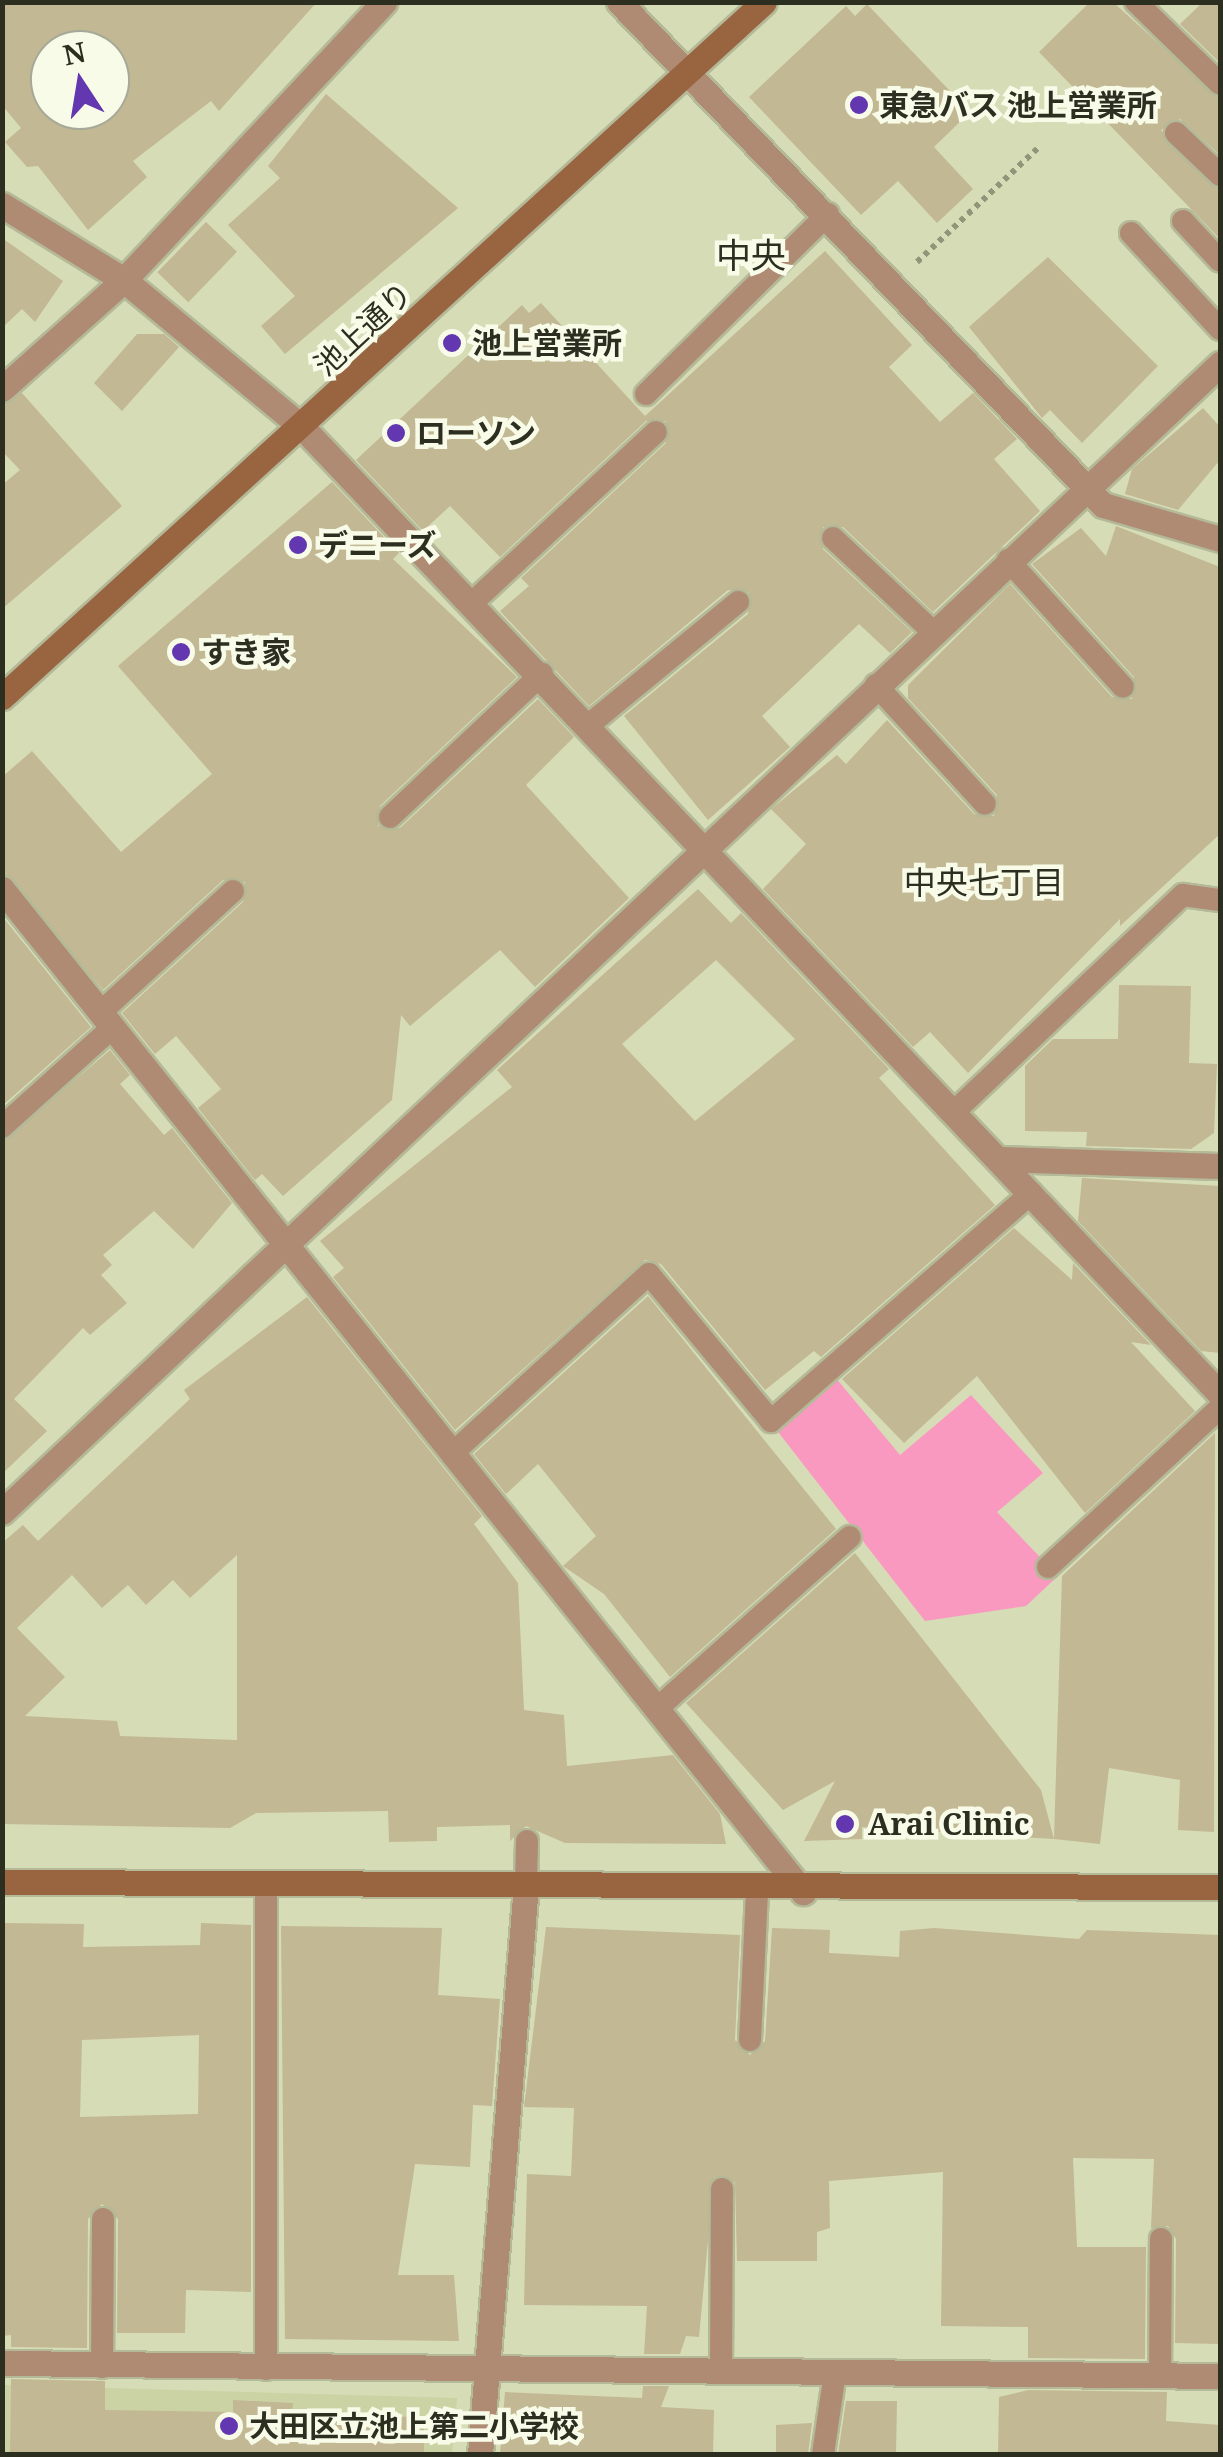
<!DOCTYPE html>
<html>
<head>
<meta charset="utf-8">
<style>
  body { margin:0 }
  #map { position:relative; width:1223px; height:2457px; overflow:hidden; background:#d6dcb6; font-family:"Noto Serif","Noto Sans JP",serif }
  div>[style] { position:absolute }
  .built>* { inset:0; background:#cbd3a5 }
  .green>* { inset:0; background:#fa99c0 }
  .building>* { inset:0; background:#c2b893; transform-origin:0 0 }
  .path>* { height:6px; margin-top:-3px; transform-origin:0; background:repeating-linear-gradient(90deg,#919579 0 5px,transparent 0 10px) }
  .roads { filter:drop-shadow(2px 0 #b4b998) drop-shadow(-2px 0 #b4b998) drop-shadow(0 2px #b4b998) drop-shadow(0 -2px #b4b998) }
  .lane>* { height:22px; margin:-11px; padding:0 11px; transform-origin:11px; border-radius:11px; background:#af8b73 }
  .street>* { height:25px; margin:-12.5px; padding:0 12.5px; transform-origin:12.5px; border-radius:12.5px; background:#af8b73 }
  .secondary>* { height:25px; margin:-12.5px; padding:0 12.5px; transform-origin:12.5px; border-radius:12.5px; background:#996440 }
  .dots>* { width:28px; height:28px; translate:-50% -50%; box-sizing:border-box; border:5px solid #f8fbe8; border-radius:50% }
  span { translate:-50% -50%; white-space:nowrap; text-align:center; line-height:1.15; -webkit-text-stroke:9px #f8fbe8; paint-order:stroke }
  .poi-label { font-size:30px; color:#2c2e1f; font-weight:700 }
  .left { translate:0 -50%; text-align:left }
  .street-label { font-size:30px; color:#2c2e1f }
  .neighbourhood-label { font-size:32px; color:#2c2e1f }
  .quarter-label { font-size:35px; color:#2c2e1f }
  .frame { position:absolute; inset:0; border:5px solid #2c2e1f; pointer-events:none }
  .north { position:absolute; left:30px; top:30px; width:100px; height:100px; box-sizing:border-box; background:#f8fbe8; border:2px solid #a6a998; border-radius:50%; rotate:348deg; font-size:28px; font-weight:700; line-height:40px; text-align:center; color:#2c2e1f }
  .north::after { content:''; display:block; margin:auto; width:35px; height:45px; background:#6237af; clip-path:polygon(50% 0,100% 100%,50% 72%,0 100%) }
</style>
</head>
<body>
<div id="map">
  <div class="built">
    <div style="clip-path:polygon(3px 2385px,457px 2398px,452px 2454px,3px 2454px)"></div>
  </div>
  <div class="green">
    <div style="clip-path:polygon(835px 1377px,900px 1455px,971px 1395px,1043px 1473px,997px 1512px,1058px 1576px,1026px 1606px,925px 1621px,775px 1428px)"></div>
  </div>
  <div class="building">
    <div style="clip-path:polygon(evenodd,2px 2px,317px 2px,219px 111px,211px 101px,133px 161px,147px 177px,88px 230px,38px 166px,27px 167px,5px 142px,21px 128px,2px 105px,2px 2px,50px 50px,110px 50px,110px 110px,50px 110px,50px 50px)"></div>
    <div style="clip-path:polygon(1090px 2px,1113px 2px,1220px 99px,1220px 155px,1180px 119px,1161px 130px,1220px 190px,1220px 239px,1039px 52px)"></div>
    <div style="clip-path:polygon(1203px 2px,1220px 2px,1218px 61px,1180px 24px)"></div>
    <div style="clip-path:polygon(867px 4px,970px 112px,934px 147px,973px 189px,937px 223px,898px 181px,861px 215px,749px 97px,846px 6px,855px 16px)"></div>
    <div style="clip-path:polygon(326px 94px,458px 208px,285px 354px,261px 326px,295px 296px,228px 225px,280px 178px,268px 166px)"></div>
    <div style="left:206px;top:222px;width:43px;height:70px;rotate:44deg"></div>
    <div style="clip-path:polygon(2px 238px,63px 281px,35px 322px,22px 309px,2px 328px)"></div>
    <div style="clip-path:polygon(825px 251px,912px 345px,889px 367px,940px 422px,973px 393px,1017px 439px,994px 459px,1040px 511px,933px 612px,843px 527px,823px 527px,823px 549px,912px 632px,890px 653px,859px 624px,762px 716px,790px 747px,708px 820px,624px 716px,748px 614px,749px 592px,728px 590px,589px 706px,500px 611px,529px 586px,521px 578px,666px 443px,666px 421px,646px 421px,500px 557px,450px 506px,423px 531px,356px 460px,522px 305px,529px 313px,541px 303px,645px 416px)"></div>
    <div style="clip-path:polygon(1048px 257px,1158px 366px,1082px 443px,1050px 410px,1042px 418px,969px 327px)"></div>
    <div style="clip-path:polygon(137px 334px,164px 334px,179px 347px,122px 411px,94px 383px)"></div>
    <div style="clip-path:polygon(22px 393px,122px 506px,2px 609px,2px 485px,20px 470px,2px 451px,2px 405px)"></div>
    <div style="clip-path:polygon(1203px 408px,1220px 427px,1220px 460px,1178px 510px,1125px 494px,1132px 469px)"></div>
    <div style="clip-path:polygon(332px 482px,399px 553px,393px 559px,517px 677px,380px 806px,378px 826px,400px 828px,538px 699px,574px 737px,526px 785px,629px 898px,535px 987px,500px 950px,410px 1026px,401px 1015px,392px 1100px,283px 1196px,262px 1174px,255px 1180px,198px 1108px,221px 1089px,176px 1036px,155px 1054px,122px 1013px,243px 902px,245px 882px,223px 880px,103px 990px,2px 873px,2px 777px,32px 751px,121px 852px,212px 774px,118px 666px)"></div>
    <div style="clip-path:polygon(1116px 526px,1220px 567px,1220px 834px,1120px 926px,1120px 919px,968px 1073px,930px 1032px,913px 1047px,763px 889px,806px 844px,771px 809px,837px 755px,846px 764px,887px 720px,974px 814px,994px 816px,997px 795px,908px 698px,908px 685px,1010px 584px,1112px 697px,1132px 699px,1134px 677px,1032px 564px,1081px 528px,1106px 556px)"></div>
    <div style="clip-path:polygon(evenodd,698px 889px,731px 923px,741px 913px,889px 1069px,879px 1078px,995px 1205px,821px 1357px,814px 1351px,765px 1390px,661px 1264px,645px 1260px,455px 1430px,333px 1277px,344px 1268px,320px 1241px,512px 1087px,497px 1070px,698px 889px,716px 960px,795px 1039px,695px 1121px,622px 1044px,716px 960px)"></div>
    <div style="clip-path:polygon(2px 916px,91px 1027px,2px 1106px)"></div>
    <div style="clip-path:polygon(1119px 985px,1191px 986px,1189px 1063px,1217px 1064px,1214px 1133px,1191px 1149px,1086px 1146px,1087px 1132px,1025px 1131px,1025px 1066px,1053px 1039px,1118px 1039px)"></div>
    <div style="clip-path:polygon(110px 1050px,130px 1075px,120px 1084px,164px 1135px,172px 1128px,232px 1203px,193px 1249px,154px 1211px,103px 1255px,112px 1265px,101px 1275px,127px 1303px,90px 1335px,83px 1328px,14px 1399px,47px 1431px,2px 1474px,2px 1142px)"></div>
    <div style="clip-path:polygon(1082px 1178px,1220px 1186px,1220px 1353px,1201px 1351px,1078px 1221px)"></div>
    <div style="clip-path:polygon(1014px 1228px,1072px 1280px,1073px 1263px,1151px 1345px,1131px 1342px,1195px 1411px,1085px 1513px,977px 1376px,904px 1443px,842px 1379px)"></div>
    <div style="clip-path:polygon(648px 1296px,836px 1529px,670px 1677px,604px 1594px,563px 1566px,596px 1536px,538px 1464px,506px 1494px,474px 1454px)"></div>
    <div style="clip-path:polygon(evenodd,307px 1297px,482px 1516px,474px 1524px,518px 1583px,524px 1710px,564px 1715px,567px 1766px,673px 1755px,720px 1814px,726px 1844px,565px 1843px,526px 1826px,510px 1841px,510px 1825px,437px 1827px,437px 1841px,389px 1842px,388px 1811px,256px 1813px,230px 1828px,2px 1824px,2px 1543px,23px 1525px,38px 1541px,190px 1399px,184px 1390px,307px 1297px,237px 1555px,237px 1740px,120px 1736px,117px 1721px,25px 1716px,65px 1677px,17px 1628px,72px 1575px,102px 1608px,128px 1585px,146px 1605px,173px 1580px,190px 1598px,237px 1555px)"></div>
    <div style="clip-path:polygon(1215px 1433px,1214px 1832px,1178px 1830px,1180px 1780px,1109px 1768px,1100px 1844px,1054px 1839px,1062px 1576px)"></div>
    <div style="clip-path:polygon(855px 1553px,1041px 1790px,1054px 1839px,862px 1827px,862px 1839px,804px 1841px,835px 1781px,783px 1810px,686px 1703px)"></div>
    <div style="clip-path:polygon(evenodd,2px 1923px,84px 1924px,83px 1947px,200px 1945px,201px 1923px,251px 1925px,251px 2292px,186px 2290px,185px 2333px,117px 2333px,118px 2219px,102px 2204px,88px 2219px,87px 2348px,11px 2347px,11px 2335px,2px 2336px,2px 1923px,199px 2035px,198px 2114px,80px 2117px,82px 2040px,199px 2035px)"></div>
    <div style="clip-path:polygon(281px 1926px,442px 1928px,438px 1995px,500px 1999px,492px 2106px,473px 2105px,470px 2167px,415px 2164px,398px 2275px,454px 2275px,459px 2341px,285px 2339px)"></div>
    <div style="clip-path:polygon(546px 1927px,740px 1935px,735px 2040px,750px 2055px,765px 2041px,772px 1928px,830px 1930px,829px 1953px,899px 1957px,900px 1931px,934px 1928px,1079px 1939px,1087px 1930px,1220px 1935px,1220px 2344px,1175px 2343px,1176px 2239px,1168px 2226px,1151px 2228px,1154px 2159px,1073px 2158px,1077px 2247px,1146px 2247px,1145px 2359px,1028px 2358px,1028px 2327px,941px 2326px,943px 2172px,829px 2181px,830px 2228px,817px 2232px,817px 2261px,737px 2261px,735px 2182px,714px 2177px,699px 2337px,686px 2336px,680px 2354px,644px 2354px,647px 2306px,524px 2305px,527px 2174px,571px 2176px,574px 2108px,524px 2107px)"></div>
    <div style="clip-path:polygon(11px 2379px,105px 2381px,105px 2410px,233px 2412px,233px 2400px,293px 2403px,292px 2415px,424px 2417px,424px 2454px,10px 2454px)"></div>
    <div style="clip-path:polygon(643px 2386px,669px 2386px,661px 2407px,714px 2410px,713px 2454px,500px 2454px,505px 2392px,642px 2398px)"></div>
    <div style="clip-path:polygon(1028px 2390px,1167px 2392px,1166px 2421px,1220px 2425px,1220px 2454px,998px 2454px,999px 2397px)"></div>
    <div style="clip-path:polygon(846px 2401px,897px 2401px,896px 2454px,838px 2454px)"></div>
    <div style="clip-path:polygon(812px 2423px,808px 2454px,776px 2454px,776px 2425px)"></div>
  </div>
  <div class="path">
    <div style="left:917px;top:262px;width:166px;rotate:-43.3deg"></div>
  </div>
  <div class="roads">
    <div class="lane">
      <div style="left:1136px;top:2px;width:117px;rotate:44.3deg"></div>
      <div style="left:1176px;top:133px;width:61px;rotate:43.7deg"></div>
      <div style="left:1183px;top:221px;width:54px;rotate:47.2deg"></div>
      <div style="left:1131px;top:233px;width:131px;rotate:47.2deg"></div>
      <div style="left:646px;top:394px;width:256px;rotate:-44.7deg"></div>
      <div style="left:833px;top:538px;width:137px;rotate:43.2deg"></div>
      <div style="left:1008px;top:560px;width:171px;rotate:47.8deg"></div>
      <div style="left:472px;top:603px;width:251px;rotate:-42.9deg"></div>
      <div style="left:876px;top:685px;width:161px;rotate:47.5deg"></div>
      <div style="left:590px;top:724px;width:192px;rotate:-39.5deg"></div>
      <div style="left:390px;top:817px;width:209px;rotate:-43.3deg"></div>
      <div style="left:101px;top:1012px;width:179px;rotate:-42.5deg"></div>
      <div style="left:955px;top:1111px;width:314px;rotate:-43.5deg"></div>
      <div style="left:1183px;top:895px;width:37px;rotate:8deg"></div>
      <div style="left:2px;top:1127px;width:149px;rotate:-42deg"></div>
      <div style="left:456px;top:1450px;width:261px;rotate:-42.4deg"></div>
      <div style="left:649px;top:1274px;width:191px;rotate:50.3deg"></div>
      <div style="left:771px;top:1421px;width:346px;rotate:-41.2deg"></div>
      <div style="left:1048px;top:1567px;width:234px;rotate:-42.8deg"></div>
      <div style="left:660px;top:1706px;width:254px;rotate:-41.7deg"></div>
      <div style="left:526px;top:1885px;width:44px;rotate:-88.7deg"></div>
      <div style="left:750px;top:2040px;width:148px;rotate:-87.3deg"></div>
      <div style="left:102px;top:2367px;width:148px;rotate:-89.6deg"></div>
      <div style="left:266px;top:2369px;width:482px;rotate:-90deg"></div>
      <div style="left:721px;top:2371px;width:182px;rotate:-89.7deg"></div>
      <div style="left:1160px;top:2375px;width:136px;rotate:-89.6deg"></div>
      <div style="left:823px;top:2454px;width:82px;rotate:-81.6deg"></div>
    </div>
    <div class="street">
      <div style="left:619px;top:2px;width:698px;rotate:46.1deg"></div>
      <div style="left:1103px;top:505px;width:122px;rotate:16.2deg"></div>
      <div style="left:2px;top:205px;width:143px;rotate:31.6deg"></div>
      <div style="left:124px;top:280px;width:232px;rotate:39.6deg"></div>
      <div style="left:303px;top:428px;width:1332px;rotate:46.49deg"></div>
      <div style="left:2px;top:389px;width:164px;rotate:-41.8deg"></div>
      <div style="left:124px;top:280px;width:381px;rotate:-46.9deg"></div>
      <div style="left:2px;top:889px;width:1284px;rotate:51.39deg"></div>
      <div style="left:999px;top:1159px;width:221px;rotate:1.8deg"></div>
      <div style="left:2px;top:1512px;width:1674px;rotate:-43.31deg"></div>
      <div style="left:2px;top:2363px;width:1218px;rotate:0.61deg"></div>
      <div style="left:480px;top:2454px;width:571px;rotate:-85.38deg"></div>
    </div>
    <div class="secondary">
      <div style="left:2px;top:697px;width:1031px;rotate:-42.37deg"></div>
      <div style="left:2px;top:1882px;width:1218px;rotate:0.24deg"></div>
    </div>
  </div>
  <div class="dots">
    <div style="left:859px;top:105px;background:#6237af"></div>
    <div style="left:452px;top:343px;background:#6237af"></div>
    <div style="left:396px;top:433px;background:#6237af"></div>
    <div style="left:298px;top:545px;background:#6237af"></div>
    <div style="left:181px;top:652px;background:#6237af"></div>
    <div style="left:845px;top:1824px;background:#6237af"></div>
    <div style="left:229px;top:2426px;background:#6237af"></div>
  </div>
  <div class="poi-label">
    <span class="left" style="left:879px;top:105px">東急バス 池上営業所</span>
    <span class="left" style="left:472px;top:343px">池上営業所</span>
    <span class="left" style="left:416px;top:433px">ローソン</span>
    <span class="left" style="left:318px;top:545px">デニーズ</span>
    <span class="left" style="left:201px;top:652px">すき家</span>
    <span class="left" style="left:868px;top:1824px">Arai Clinic</span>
    <span class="left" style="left:249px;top:2426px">大田区立池上第二小学校</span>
  </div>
  <div class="street-label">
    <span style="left:363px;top:329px;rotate:-43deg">池上通り</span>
  </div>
  <div class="neighbourhood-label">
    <span style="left:984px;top:882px">中央七丁目</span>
  </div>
  <div class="quarter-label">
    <span style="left:751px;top:255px">中央</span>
  </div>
  <div class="frame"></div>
  <div class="north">N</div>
</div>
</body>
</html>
